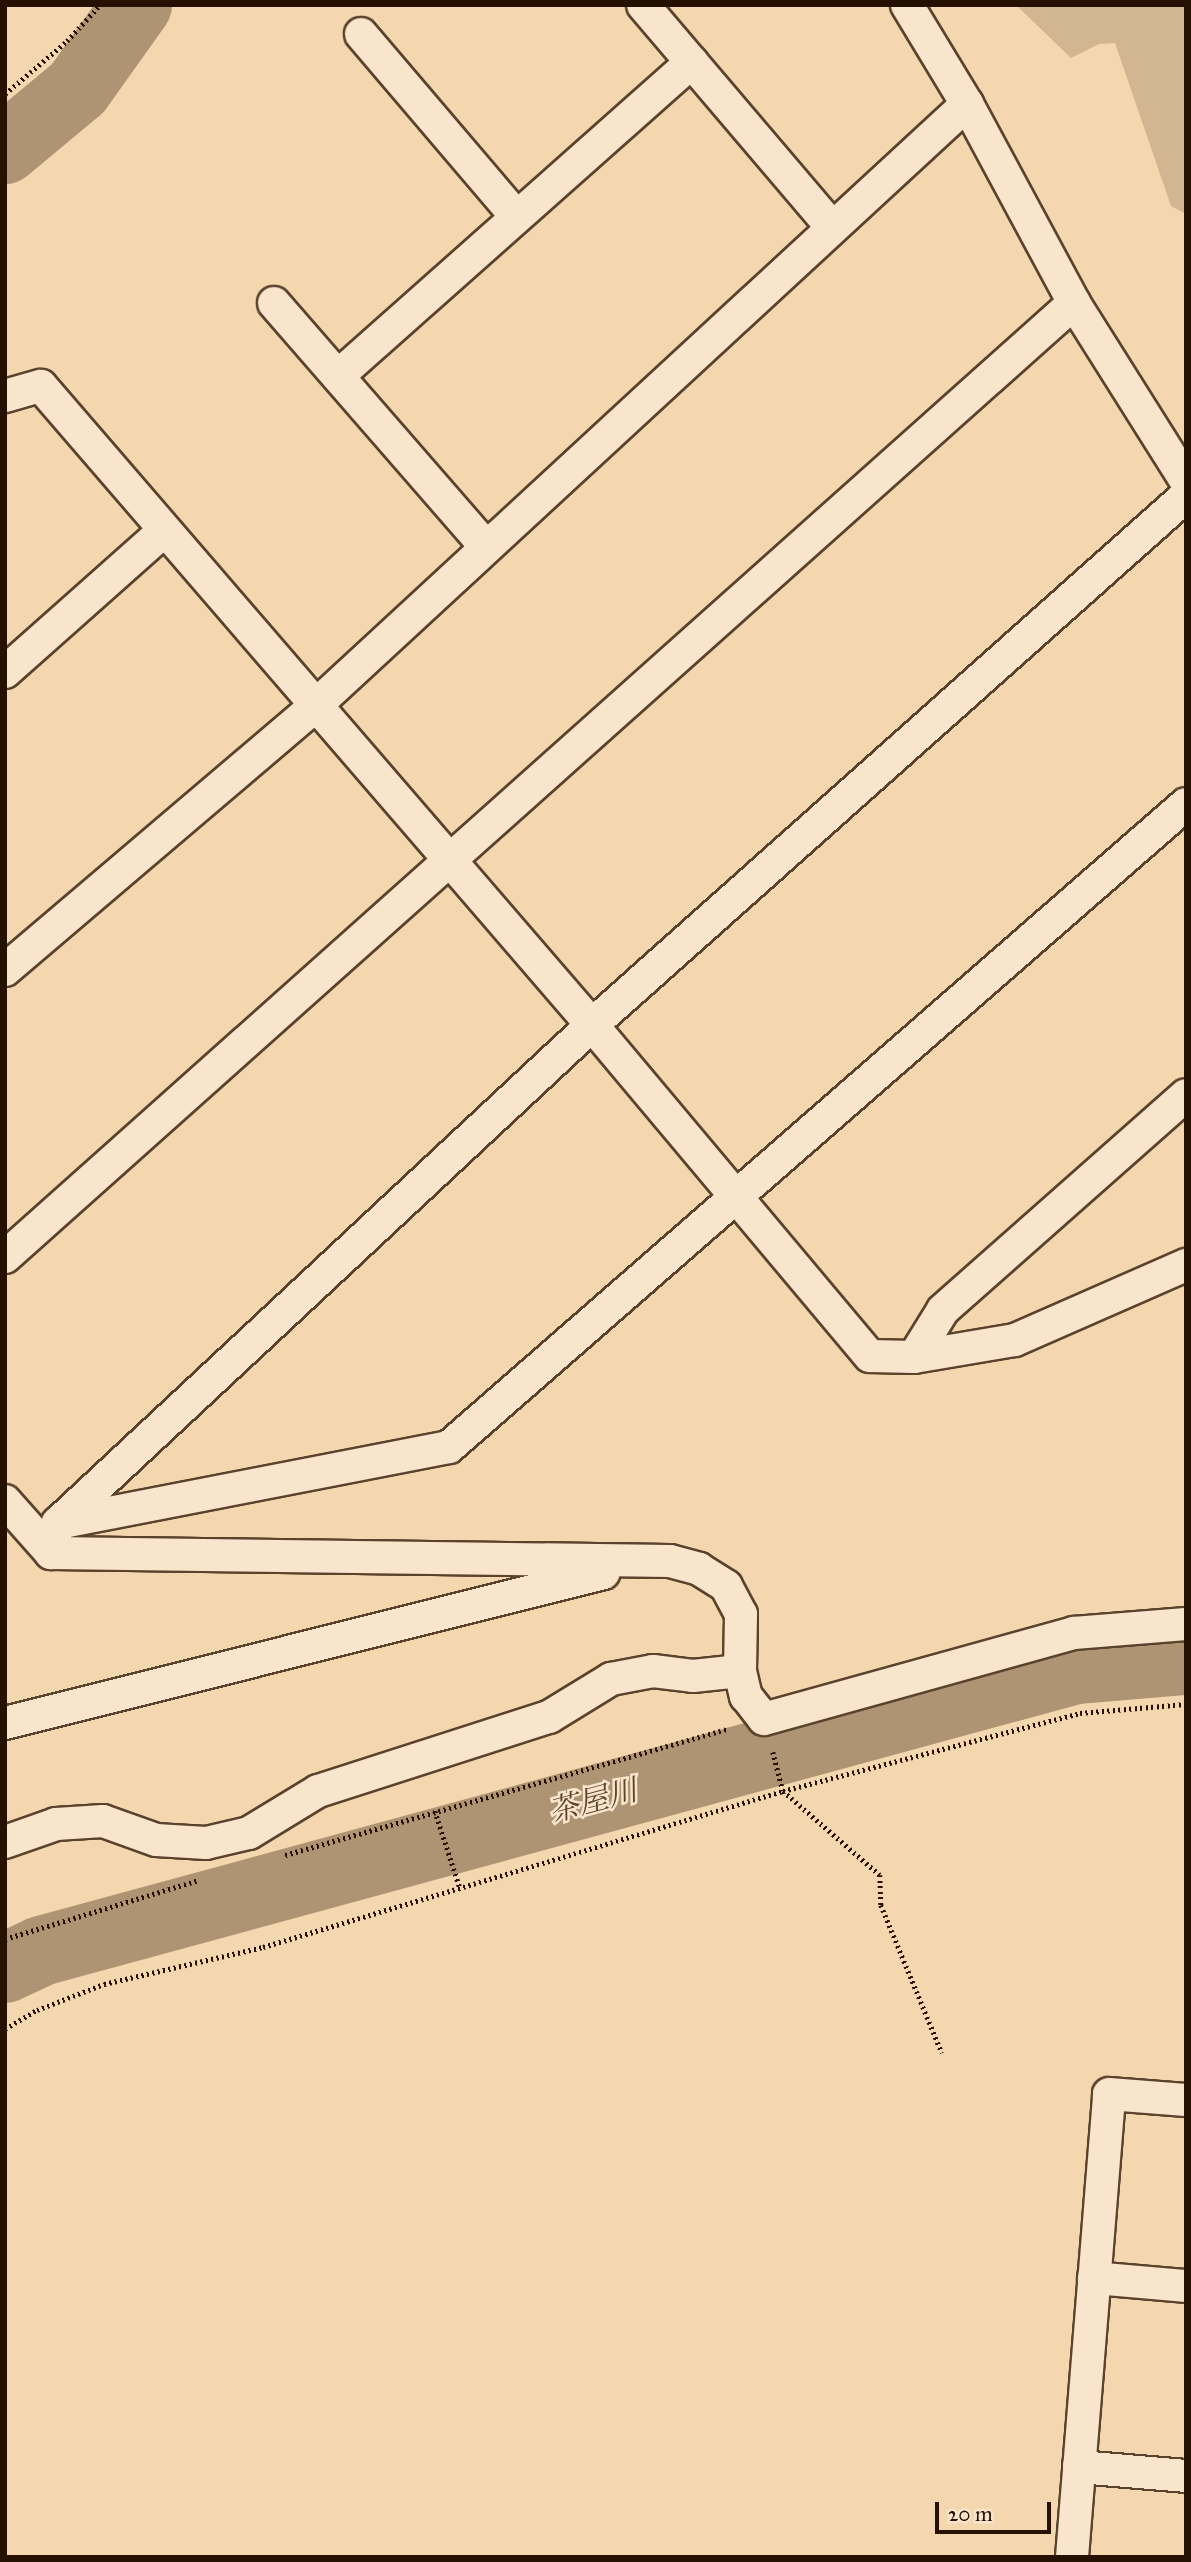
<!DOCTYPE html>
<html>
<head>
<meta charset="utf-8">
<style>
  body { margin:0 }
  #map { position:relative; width:1191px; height:2562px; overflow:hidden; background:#f5d7af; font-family:"IM FELL Great Primer","Noto Serif JP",serif }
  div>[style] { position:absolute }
  .green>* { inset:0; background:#d2b591 }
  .river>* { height:70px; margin:-35px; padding:0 35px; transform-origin:35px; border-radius:35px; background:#af9474 }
  .path>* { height:4.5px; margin-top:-2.25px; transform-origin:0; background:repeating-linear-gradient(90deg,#261100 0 2px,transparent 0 5.5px) }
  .roads { filter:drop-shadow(2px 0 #5a422c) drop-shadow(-2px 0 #5a422c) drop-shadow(0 2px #5a422c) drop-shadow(0 -2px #5a422c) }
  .street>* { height:32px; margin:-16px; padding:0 16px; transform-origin:16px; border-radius:16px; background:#f8e5cb }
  span { translate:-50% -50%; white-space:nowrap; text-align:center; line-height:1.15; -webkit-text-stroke:5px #f8e5cb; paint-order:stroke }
  .water-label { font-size:30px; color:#5d452e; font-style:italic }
  .frame { position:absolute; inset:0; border:7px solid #261100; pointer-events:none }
  .scale { position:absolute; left:935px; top:2502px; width:116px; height:32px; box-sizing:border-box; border:4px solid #261100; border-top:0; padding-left:9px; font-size:21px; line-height:24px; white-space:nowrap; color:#261100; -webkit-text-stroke:5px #f8e5cb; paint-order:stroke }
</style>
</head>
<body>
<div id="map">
  <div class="green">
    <div style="clip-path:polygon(1016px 5px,1186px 5px,1186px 214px,1171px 206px,1115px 43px,1099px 44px,1071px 58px)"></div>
  </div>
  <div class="river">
    <div style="left:5px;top:149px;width:95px;rotate:-39.9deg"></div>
    <div style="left:78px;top:88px;width:102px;rotate:-54.6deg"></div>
    <div style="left:5px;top:1968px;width:40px;rotate:-25deg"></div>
    <div style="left:41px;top:1951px;width:1073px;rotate:-15.24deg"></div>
    <div style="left:1076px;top:1669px;width:110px;rotate:-4.7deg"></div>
  </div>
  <div class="path">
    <div style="left:5px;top:94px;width:82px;rotate:-40.5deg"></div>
    <div style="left:67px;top:41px;width:49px;rotate:-47.5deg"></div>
    <div style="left:773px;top:1752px;width:40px;rotate:75.6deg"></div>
    <div style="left:783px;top:1791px;width:128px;rotate:40.9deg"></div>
    <div style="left:880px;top:1875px;width:30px;rotate:88deg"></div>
    <div style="left:881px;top:1905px;width:160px;rotate:67.6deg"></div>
    <div style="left:435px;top:1811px;width:81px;rotate:72deg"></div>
    <div style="left:285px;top:1855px;width:460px;rotate:-15.9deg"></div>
    <div style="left:5px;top:1939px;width:203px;rotate:-16.9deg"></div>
    <div style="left:5px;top:2029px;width:37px;rotate:-31deg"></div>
    <div style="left:37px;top:2010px;width:72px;rotate:-21.2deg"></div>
    <div style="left:104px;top:1984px;width:163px;rotate:-13.1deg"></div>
    <div style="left:263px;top:1947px;width:543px;rotate:-16.7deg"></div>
    <div style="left:783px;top:1791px;width:307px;rotate:-14.7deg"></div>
    <div style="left:1080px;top:1713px;width:106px;rotate:-4.9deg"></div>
  </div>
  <div class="roads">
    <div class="street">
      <div style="left:643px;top:5px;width:292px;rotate:49.6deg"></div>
      <div style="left:907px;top:5px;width:116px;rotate:58.8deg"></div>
      <div style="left:967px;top:104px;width:226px;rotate:61.7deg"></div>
      <div style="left:1074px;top:303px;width:210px;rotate:57.8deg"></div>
      <div style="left:361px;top:34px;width:240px;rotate:49.6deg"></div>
      <div style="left:274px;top:303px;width:323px;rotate:49deg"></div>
      <div style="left:338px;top:376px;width:473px;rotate:-41.6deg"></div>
      <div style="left:5px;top:396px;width:37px;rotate:-16deg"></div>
      <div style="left:41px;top:386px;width:844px;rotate:49.23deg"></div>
      <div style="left:592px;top:1025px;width:432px;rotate:50deg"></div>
      <div style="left:870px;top:1356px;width:44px;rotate:1.3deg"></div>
      <div style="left:914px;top:1357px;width:102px;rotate:-9.6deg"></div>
      <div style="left:1015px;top:1340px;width:187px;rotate:-23.7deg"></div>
      <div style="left:5px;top:672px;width:213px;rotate:-41.6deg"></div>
      <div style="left:5px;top:970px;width:406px;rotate:-40.4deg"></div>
      <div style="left:314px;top:707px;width:889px;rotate:-42.72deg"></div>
      <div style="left:5px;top:1257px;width:1433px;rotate:-41.75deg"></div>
      <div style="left:914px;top:1357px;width:55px;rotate:-58.3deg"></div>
      <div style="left:943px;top:1310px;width:324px;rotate:-41.5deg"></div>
      <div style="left:5px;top:1501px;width:69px;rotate:48.5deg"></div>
      <div style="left:51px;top:1553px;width:619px;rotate:0.74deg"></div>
      <div style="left:670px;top:1561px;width:30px;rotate:15deg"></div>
      <div style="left:699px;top:1569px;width:32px;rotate:32deg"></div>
      <div style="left:726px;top:1586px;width:32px;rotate:62deg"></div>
      <div style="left:741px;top:1614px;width:57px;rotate:91deg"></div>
      <div style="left:740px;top:1671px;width:26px;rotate:77deg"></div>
      <div style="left:746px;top:1696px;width:29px;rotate:52deg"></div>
      <div style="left:764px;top:1719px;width:322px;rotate:-15.5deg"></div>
      <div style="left:1074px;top:1633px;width:112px;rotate:-4.6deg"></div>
      <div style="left:58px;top:1523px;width:398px;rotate:-11deg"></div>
      <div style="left:449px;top:1447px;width:978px;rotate:-41.1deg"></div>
      <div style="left:51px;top:1553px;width:31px;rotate:-77deg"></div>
      <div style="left:58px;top:1523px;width:730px;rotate:-43deg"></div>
      <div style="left:592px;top:1025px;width:795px;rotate:-41.69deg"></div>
      <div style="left:5px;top:1723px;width:617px;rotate:-14.06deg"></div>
      <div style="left:5px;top:1842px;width:54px;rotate:-19.4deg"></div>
      <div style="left:56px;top:1824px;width:47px;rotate:-3.7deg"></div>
      <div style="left:103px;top:1821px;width:56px;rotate:19.7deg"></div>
      <div style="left:156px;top:1840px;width:50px;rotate:3.4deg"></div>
      <div style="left:206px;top:1843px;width:44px;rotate:-13.1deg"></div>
      <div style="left:249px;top:1833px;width:81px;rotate:-31.3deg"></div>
      <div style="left:318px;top:1791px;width:243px;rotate:-17.8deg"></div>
      <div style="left:549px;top:1717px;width:73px;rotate:-31.5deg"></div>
      <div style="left:611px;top:1679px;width:43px;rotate:-10.8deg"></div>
      <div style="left:653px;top:1671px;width:40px;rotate:7.1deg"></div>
      <div style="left:693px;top:1676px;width:47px;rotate:-6.1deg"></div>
      <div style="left:1094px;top:2278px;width:92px;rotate:5deg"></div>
      <div style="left:1079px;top:2467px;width:107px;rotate:4.8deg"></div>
      <div style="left:1072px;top:2557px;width:464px;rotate:-85.4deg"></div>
      <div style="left:1109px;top:2094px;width:77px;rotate:4.5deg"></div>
    </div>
  </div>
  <div class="water-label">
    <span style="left:593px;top:1801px;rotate:-15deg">茶屋川</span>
  </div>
  <div class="frame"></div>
  <div class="scale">20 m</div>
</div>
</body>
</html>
